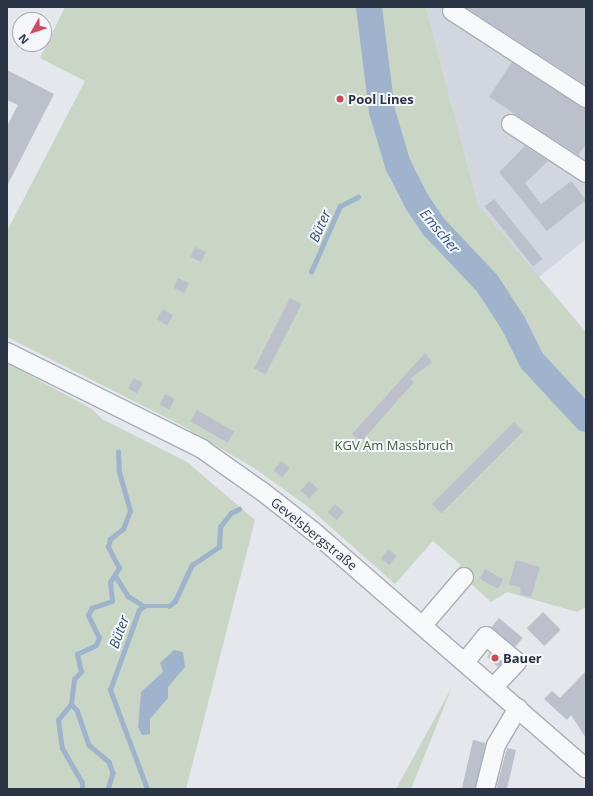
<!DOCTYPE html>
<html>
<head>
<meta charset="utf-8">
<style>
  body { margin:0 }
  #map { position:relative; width:593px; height:796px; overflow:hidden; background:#e4e7ec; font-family:"Open Sans",sans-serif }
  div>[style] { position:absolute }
  .built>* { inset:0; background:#d2d6de }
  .green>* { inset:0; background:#c9d6c5 }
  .water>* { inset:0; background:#9fb4cc }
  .stream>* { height:4.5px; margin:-2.25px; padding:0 2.25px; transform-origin:2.25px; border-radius:2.25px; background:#9fb4cc }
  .river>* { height:26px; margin:-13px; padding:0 13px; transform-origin:13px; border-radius:13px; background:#9fb4cc }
  .building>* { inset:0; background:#bbc0ca; transform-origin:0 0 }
  .roads { filter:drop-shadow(1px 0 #a9aeb7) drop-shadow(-1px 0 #a9aeb7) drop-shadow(0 1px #a9aeb7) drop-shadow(0 -1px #a9aeb7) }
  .minor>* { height:18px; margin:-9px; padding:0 9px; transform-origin:9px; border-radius:9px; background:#f7f8fa }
  .dots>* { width:11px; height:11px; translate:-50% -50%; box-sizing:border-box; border:2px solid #f4f6f9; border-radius:50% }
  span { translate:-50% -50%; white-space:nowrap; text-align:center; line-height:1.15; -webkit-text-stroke:4px #f4f6f9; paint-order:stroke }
  .poi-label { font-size:13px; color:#2b3445; font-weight:700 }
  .left { translate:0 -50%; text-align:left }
  .park-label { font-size:13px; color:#3f6138 }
  .street-label { font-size:13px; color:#2b3445 }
  .water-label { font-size:14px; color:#34527a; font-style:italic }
  .frame { position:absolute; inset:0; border:8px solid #2b3445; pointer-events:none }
  .north { position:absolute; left:12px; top:12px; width:40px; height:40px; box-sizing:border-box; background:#f4f6f9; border:1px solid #a4a8b1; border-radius:50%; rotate:231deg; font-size:11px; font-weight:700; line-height:16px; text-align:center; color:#2b3445 }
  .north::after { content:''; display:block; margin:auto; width:14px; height:18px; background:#d1495b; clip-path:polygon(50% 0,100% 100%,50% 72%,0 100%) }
</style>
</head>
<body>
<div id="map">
  <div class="built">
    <div style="clip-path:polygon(426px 7px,586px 7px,586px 239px,539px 277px,478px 205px)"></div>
  </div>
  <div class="green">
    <div style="clip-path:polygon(65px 7px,426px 7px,478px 205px,586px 332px,586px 607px,577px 612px,507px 592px,491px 602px,456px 570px,461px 565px,433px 541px,395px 584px,307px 506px,254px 468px,179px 424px,7px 337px,7px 231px,85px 81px,40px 58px)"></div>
    <div style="clip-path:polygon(7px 363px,92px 409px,102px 419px,187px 462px,255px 520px,186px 789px,7px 789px)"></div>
    <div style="clip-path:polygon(452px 687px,411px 789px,396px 789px)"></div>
  </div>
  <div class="water">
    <div style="clip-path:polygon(174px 650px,183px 652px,185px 667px,168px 687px,168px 698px,150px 719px,150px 734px,142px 735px,138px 727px,141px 692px,163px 672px,160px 663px)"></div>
  </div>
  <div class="stream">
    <div style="left:395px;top:177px;width:9px;rotate:-21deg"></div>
    <div style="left:311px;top:272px;width:72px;rotate:-66.3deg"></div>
    <div style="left:340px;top:206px;width:20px;rotate:-27deg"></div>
    <div style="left:115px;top:575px;width:25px;rotate:58deg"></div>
    <div style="left:128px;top:596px;width:19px;rotate:32deg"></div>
    <div style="left:71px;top:704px;width:8px;rotate:45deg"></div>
    <div style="left:77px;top:710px;width:37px;rotate:71deg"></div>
    <div style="left:89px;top:745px;width:26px;rotate:40deg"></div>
    <div style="left:109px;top:762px;width:12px;rotate:70deg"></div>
    <div style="left:113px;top:773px;width:17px;rotate:107deg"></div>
    <div style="left:82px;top:789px;width:6px;rotate:-90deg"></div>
    <div style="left:82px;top:783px;width:39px;rotate:-120deg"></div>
    <div style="left:62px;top:749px;width:29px;rotate:-98deg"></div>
    <div style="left:58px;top:720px;width:21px;rotate:-51deg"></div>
    <div style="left:71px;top:704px;width:25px;rotate:-83deg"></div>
    <div style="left:74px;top:679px;width:10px;rotate:-45deg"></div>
    <div style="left:81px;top:672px;width:18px;rotate:-103deg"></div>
    <div style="left:77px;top:654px;width:21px;rotate:-25deg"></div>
    <div style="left:96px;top:645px;width:8px;rotate:-67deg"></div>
    <div style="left:99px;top:638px;width:25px;rotate:-116deg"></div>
    <div style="left:88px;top:615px;width:8px;rotate:-60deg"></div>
    <div style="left:92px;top:608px;width:21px;rotate:-19deg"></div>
    <div style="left:112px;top:601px;width:19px;rotate:-96deg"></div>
    <div style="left:110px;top:582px;width:17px;rotate:-57deg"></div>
    <div style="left:119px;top:568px;width:24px;rotate:-118deg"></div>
    <div style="left:108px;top:547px;width:8px;rotate:-76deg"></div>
    <div style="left:110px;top:539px;width:16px;rotate:-38deg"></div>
    <div style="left:123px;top:529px;width:19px;rotate:-69deg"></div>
    <div style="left:130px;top:511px;width:41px;rotate:-105.8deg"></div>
    <div style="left:119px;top:472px;width:20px;rotate:-93deg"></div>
    <div style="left:147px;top:789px;width:106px;rotate:-110.5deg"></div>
    <div style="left:110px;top:690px;width:85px;rotate:-70.1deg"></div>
    <div style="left:139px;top:610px;width:6px;rotate:-39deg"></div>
    <div style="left:144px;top:606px;width:25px"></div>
    <div style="left:169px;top:606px;width:8px;rotate:-40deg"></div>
    <div style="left:175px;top:601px;width:40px;rotate:-65deg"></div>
    <div style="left:192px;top:565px;width:32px;rotate:-34deg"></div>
    <div style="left:219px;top:547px;width:20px;rotate:-87deg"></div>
    <div style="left:220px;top:527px;width:18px;rotate:-52deg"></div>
    <div style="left:231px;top:513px;width:9px;rotate:-27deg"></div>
  </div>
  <div class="river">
    <div style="left:369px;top:7px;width:105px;rotate:82.9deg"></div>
    <div style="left:382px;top:111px;width:56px;rotate:73.5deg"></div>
    <div style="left:398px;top:165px;width:42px;rotate:62.8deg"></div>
    <div style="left:417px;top:202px;width:30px;rotate:56deg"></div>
    <div style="left:434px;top:227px;width:77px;rotate:46.6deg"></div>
    <div style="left:487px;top:283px;width:48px;rotate:57deg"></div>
    <div style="left:513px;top:323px;width:42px;rotate:63.4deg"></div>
    <div style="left:532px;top:361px;width:79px;rotate:47deg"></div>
  </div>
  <div class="building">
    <div style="clip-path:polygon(465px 7px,586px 7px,586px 85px)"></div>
    <div style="clip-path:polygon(512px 62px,586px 108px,586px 144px,578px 155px,489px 97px)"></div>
    <div style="clip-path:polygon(7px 70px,54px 94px,7px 186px,7px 126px,18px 105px,7px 100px)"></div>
    <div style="clip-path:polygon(525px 146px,548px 161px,525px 183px,541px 204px,571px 181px,586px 200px,547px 231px,499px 172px)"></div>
    <div style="left:494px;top:199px;width:77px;height:12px;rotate:51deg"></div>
    <div style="left:195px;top:247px;width:12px;height:11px;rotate:24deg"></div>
    <div style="left:178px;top:278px;width:12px;height:11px;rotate:24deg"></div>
    <div style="left:290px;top:298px;width:13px;height:79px;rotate:27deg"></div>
    <div style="left:163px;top:309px;width:12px;height:12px;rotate:31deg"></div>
    <div style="clip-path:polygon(425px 353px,432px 362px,410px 379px,414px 382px,361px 442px,352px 434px)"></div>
    <div style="left:134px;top:378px;width:10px;height:12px;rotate:29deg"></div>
    <div style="left:165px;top:394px;width:11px;height:12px;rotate:27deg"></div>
    <div style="left:197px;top:410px;width:43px;height:13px;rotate:30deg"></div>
    <div style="left:514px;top:422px;width:13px;height:116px;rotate:45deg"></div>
    <div style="left:281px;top:461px;width:11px;height:12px;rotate:38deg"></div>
    <div style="left:309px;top:481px;width:12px;height:13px;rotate:42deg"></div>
    <div style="left:335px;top:504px;width:12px;height:11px;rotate:42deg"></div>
    <div style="left:388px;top:549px;width:11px;height:12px;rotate:38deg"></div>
    <div style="clip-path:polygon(516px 560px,540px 567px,531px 597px,520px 594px,521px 588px,509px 584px)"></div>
    <div style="left:485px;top:569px;width:21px;height:11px;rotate:29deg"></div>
    <div style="left:543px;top:612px;width:25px;height:23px;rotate:45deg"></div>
    <div style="left:499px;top:618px;width:31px;height:12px;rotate:40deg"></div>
    <div style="clip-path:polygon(490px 653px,502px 663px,498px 667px,487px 657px)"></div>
    <div style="clip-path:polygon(586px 671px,586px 738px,571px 715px,567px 720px,544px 699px,552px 691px,560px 698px)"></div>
    <div style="left:473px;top:740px;width:13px;height:50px;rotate:13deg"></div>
    <div style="clip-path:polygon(507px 748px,516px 750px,507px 789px,496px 789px)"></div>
  </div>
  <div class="roads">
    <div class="minor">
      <div style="left:452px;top:11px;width:160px;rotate:33deg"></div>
      <div style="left:511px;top:124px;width:90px;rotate:33.2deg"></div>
      <div style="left:7px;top:352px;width:218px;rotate:26.4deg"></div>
      <div style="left:202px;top:449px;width:75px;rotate:35.2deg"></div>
      <div style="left:263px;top:492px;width:63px;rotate:38deg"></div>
      <div style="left:313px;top:531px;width:362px;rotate:41deg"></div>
      <div style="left:423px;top:625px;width:63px;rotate:-49.5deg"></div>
      <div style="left:465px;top:662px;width:33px;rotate:-51deg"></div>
      <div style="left:486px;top:636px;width:40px;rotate:40deg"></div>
      <div style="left:517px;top:662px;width:34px;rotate:133deg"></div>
      <div style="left:485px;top:789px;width:45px;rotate:-76deg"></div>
      <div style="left:496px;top:745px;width:43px;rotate:-59.3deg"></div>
    </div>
  </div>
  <div class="dots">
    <div style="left:340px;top:99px;background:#d1495b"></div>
    <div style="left:495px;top:658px;background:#d1495b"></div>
  </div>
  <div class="poi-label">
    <span class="left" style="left:348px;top:99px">Pool Lines</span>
    <span class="left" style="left:503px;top:658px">Bauer</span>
  </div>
  <div class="park-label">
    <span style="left:394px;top:445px">KGV Am Massbruch</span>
  </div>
  <div class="street-label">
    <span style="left:314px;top:534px;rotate:39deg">Gevelsbergstraße</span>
  </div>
  <div class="water-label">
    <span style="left:320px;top:226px;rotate:-66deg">Büter</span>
    <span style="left:440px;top:231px;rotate:50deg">Emscher</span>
    <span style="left:119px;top:632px;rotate:-70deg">Büter</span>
  </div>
  <div class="frame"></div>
  <div class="north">N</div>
</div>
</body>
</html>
